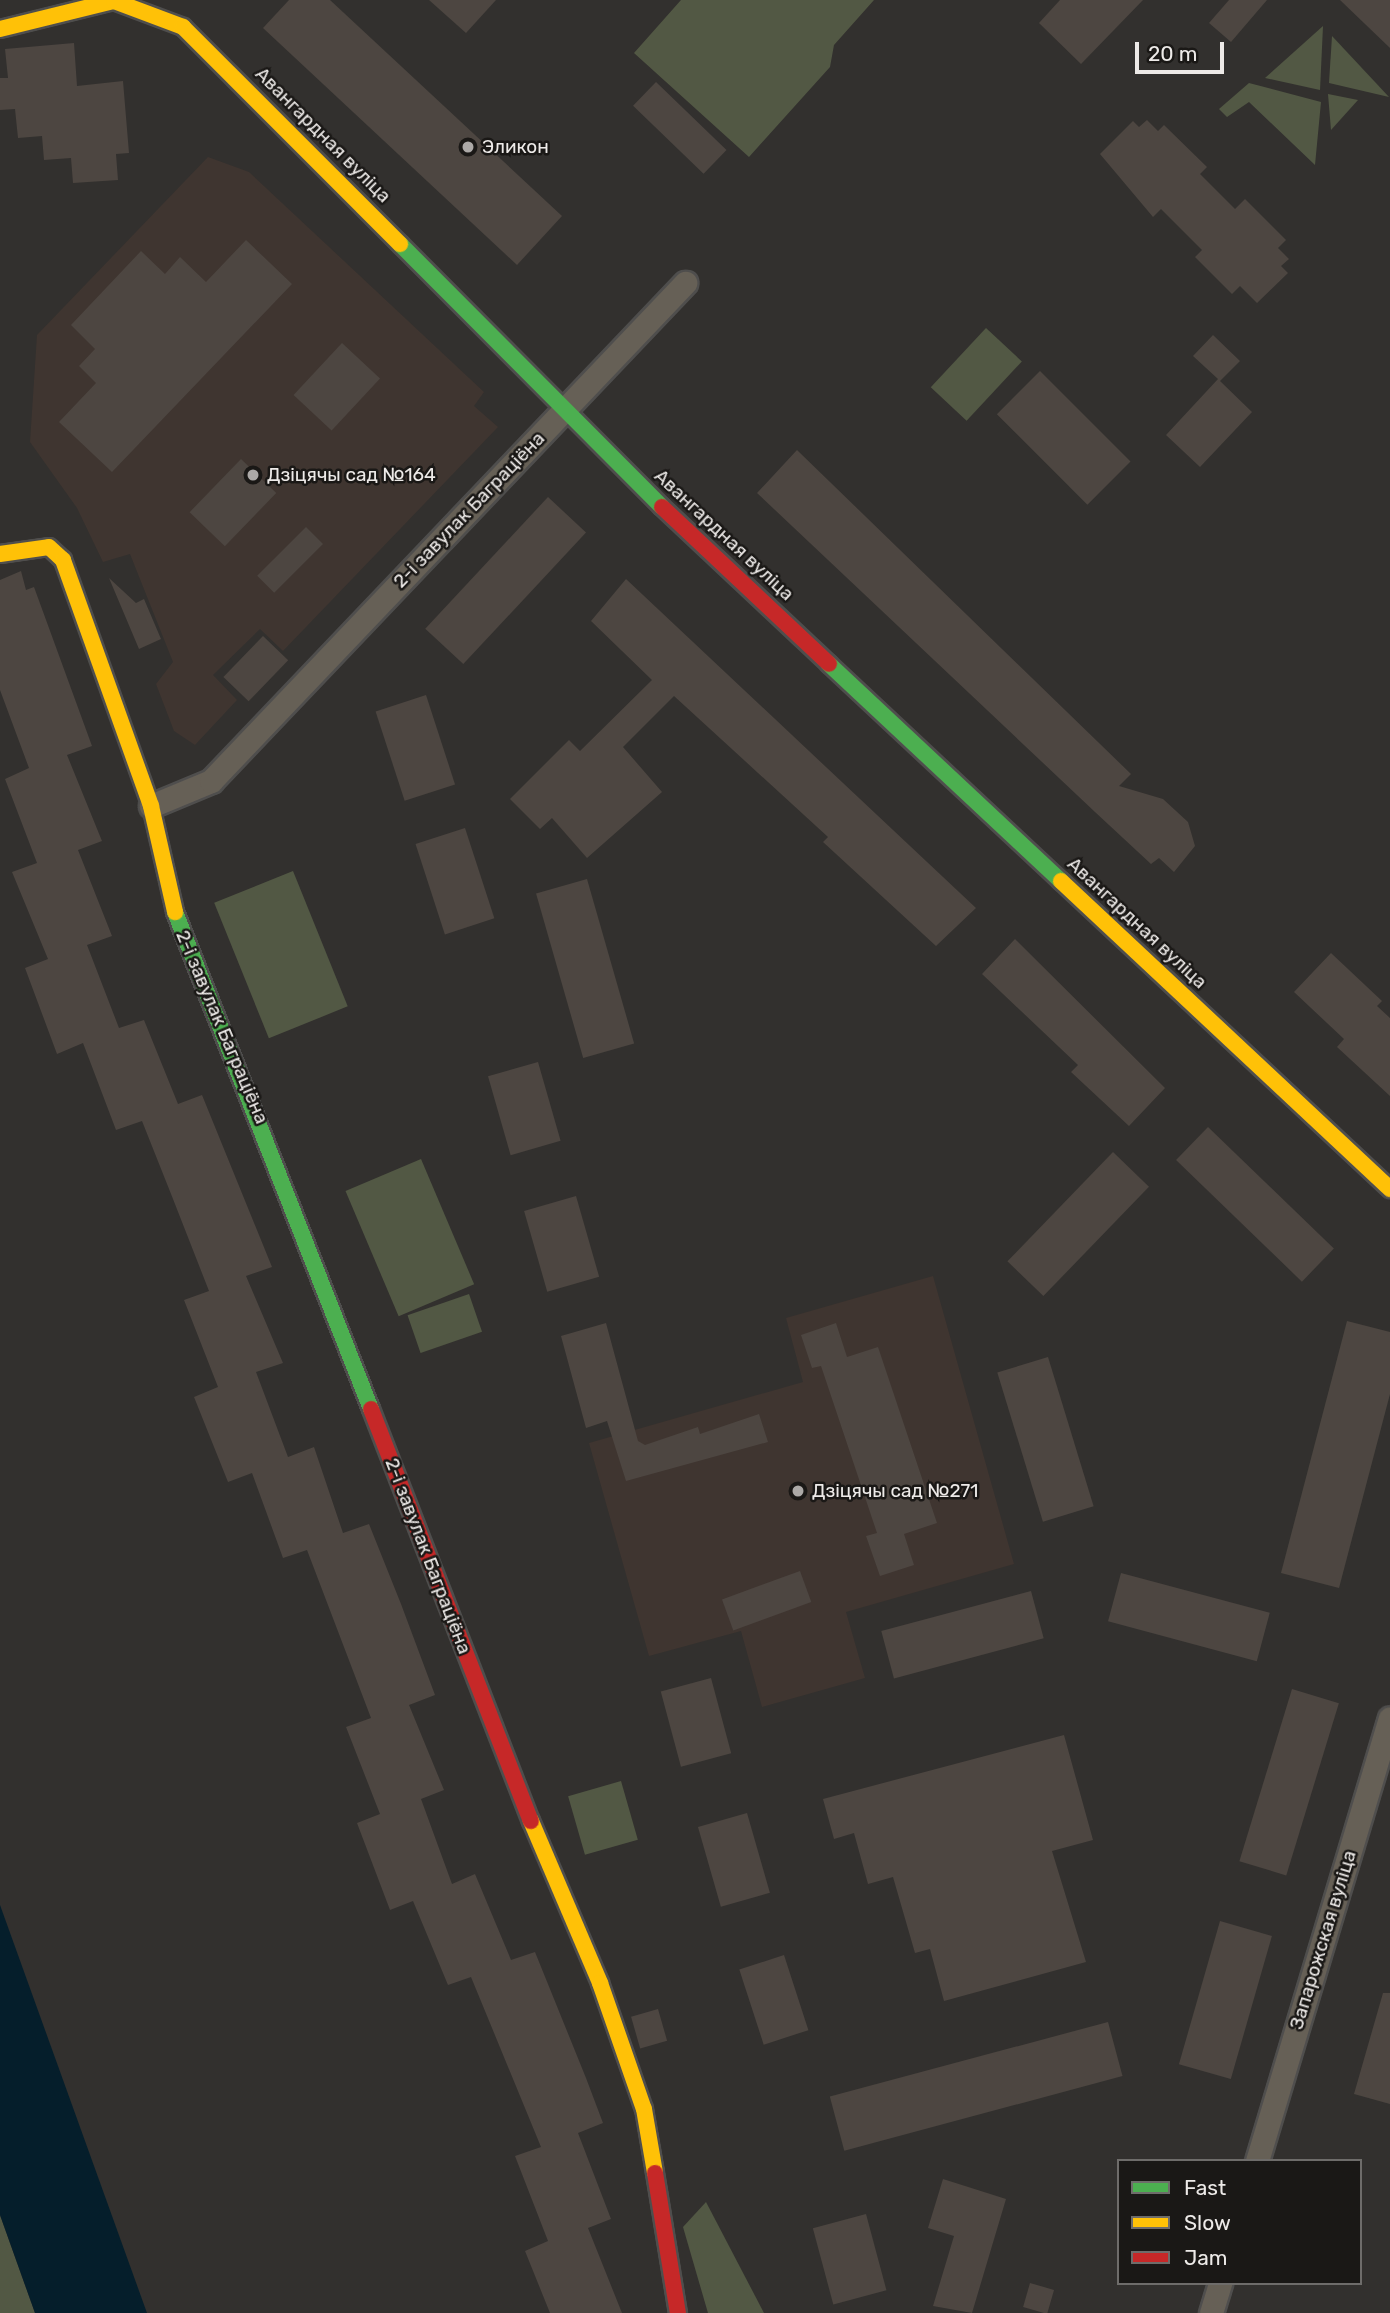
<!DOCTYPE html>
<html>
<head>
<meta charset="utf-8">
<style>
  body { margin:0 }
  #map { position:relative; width:1390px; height:2313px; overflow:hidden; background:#32302e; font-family:Rubik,sans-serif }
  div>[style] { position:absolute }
  .built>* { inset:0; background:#3f3530 }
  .green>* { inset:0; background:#525844; transform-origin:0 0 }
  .water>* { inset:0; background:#051e2b }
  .building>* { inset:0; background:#4d4641; transform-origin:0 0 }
  .roads { filter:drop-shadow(2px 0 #4f4e4d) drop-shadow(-2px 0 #4f4e4d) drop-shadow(0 2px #4f4e4d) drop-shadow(0 -2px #4f4e4d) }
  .street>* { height:23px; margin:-11.5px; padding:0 11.5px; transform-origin:11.5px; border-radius:11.5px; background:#666056 }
  .fast>* { height:16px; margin:-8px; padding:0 8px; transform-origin:8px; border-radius:8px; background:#4caf50 }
  .slow>* { height:16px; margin:-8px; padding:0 8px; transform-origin:8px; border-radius:8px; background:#ffc107 }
  .jam>* { height:16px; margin:-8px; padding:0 8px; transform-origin:8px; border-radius:8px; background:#c62828 }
  .dots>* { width:19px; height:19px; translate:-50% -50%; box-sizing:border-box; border:4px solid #1a1816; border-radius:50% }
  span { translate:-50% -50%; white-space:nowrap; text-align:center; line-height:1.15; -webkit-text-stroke:5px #1a1816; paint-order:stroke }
  .street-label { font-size:19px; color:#edeae8 }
  .poi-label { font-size:19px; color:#edeae8 }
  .left { translate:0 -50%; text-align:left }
  .legend { position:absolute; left:1117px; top:2159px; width:245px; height:126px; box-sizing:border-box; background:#1a1816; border:2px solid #6e6c6a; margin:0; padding:9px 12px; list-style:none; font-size:21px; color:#edeae8 }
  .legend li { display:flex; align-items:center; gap:14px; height:35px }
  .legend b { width:35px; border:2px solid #6e6c6a }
  .scale { position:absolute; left:1135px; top:42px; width:89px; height:32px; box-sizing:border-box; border:4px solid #edeae8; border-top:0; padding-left:9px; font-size:21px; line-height:24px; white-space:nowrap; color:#edeae8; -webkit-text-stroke:5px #1a1816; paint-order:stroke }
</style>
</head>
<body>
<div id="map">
  <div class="built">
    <div style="clip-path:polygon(208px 157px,249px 172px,484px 392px,474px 406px,498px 427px,283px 651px,260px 629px,213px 675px,237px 700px,195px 745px,174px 731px,156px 684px,173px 662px,130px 554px,103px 562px,77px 508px,30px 442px,37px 335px)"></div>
    <div style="clip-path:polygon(933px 1276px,1014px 1564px,846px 1612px,865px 1678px,762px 1707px,741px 1631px,649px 1656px,589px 1443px,803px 1382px,786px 1318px)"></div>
  </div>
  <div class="green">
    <div style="clip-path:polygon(681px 0,874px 0,834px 45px,830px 67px,749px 157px,634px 53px)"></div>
    <div style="clip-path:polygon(1323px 26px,1320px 90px,1265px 78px)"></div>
    <div style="clip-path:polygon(1332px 36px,1389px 97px,1329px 83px)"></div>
    <div style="clip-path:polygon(1249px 83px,1321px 102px,1315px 165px,1249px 102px,1227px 117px,1219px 109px)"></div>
    <div style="clip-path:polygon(1328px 94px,1358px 100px,1331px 130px)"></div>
    <div style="left:986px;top:328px;width:49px;height:81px;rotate:43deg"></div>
    <div style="left:293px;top:871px;width:146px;height:85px;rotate:68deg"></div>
    <div style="left:421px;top:1159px;width:136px;height:82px;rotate:67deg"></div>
    <div style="left:469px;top:1294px;width:40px;height:65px;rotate:71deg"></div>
    <div style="left:621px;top:1781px;width:61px;height:55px;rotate:74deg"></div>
    <div style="clip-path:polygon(706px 2202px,764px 2313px,708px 2313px,683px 2227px)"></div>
    <div style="clip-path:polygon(0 2215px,35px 2313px,0 2313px)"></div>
  </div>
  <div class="water">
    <div style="clip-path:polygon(0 1905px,147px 2313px,35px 2313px,0 2215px)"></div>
  </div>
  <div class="building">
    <div style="clip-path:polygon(289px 0,330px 0,562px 216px,517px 265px,263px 28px)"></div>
    <div style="clip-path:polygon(429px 0,496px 0,466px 33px)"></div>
    <div style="clip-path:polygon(1060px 0,1143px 0,1081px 64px,1039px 23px)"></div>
    <div style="clip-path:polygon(1229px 0,1267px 0,1231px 42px,1209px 23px)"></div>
    <div style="clip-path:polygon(1340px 0,1390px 0,1390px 48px)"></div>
    <div style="clip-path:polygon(74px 43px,77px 86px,123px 81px,129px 153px,116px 154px,118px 180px,73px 183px,71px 158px,44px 160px,42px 136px,18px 138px,15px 109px,0 110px,0 78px,8px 78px,5px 49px)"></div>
    <div style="left:656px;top:82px;width:98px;height:33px;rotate:44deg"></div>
    <div style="clip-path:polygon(1147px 120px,1158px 131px,1164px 125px,1207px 167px,1200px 174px,1235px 209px,1245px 199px,1286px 240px,1278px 248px,1289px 259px,1281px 266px,1288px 273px,1257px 303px,1240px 286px,1232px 294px,1195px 257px,1202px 250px,1161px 209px,1153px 217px,1100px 154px,1133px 121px,1139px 127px)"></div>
    <div style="clip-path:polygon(246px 240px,292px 284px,112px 472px,59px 422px,96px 383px,79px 366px,95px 349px,71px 325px,141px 251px,165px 274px,180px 257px,206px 282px)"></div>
    <div style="clip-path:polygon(1213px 335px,1240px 361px,1220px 381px,1252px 412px,1200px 467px,1166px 435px,1218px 379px,1193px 356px)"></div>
    <div style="left:342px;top:343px;width:52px;height:71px;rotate:43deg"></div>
    <div style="left:1040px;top:371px;width:128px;height:61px;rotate:45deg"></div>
    <div style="clip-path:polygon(797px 450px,1131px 774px,1119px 786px,1163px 799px,1188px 822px,1195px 846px,1174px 872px,1159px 858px,1151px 864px,1095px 812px,757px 493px)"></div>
    <div style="left:241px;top:459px;width:49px;height:74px;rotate:44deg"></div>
    <div style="left:548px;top:497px;width:52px;height:180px;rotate:43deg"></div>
    <div style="left:306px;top:527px;width:24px;height:69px;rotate:45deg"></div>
    <div style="clip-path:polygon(21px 571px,26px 590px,34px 587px,92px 746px,67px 755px,102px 841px,78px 850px,112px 936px,87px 945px,119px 1028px,144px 1020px,178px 1104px,202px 1095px,272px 1267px,246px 1276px,283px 1363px,256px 1372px,288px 1457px,314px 1447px,343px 1533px,369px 1524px,401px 1604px,435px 1695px,409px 1705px,444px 1790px,421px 1799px,452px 1884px,475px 1874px,511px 1960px,535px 1952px,586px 2078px,603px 2123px,578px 2133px,611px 2219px,588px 2228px,622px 2313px,550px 2313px,525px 2251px,548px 2241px,515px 2156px,541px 2147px,471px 1977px,448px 1985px,413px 1901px,390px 1910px,357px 1823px,380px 1814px,346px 1727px,371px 1718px,307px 1550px,283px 1558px,252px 1473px,228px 1482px,194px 1397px,218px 1387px,184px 1300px,209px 1291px,173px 1199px,142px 1121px,116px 1130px,83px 1043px,57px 1054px,25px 968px,48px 959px,12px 872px,37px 863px,5px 779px,29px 768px,0 690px,0 580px)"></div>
    <div style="clip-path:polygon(109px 578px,136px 603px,144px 599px,161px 639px,139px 649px)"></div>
    <div style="clip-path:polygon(626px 579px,976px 908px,936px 946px,823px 842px,828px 837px,674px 696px,623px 747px,662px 792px,587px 858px,552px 818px,540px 829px,510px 799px,569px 740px,580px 751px,652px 680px,591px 621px)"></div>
    <div style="left:263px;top:636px;width:35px;height:57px;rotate:44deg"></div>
    <div style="left:426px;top:695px;width:94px;height:53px;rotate:72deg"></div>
    <div style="left:465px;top:828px;width:95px;height:52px;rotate:72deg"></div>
    <div style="left:587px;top:879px;width:171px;height:53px;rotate:74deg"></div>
    <div style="clip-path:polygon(1015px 939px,1165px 1088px,1129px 1126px,1071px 1072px,1078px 1065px,982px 974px)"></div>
    <div style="clip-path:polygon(1331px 953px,1382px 1001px,1377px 1006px,1390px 1018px,1390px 1096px,1337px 1047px,1344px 1039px,1294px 992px)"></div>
    <div style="left:538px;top:1062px;width:82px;height:52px;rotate:74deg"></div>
    <div style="left:1208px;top:1127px;width:175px;height:46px;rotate:44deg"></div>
    <div style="left:1113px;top:1152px;width:50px;height:152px;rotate:44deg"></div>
    <div style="left:576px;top:1196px;width:84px;height:54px;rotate:74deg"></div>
    <div style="clip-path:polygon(1347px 1321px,1390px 1332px,1390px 1394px,1339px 1588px,1281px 1573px)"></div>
    <div style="clip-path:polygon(606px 1323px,638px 1441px,645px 1445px,698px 1427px,700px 1434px,759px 1414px,768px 1442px,626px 1481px,607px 1421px,586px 1428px,561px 1336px)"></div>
    <div style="clip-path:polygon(836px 1323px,847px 1357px,878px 1347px,937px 1523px,904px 1534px,914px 1565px,880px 1576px,866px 1536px,877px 1533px,821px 1366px,812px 1368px,801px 1335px)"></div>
    <div style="left:1048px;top:1357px;width:156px;height:53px;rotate:73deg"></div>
    <div style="left:800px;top:1571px;width:33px;height:83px;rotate:70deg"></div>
    <div style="left:1121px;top:1573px;width:154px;height:50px;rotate:15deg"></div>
    <div style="left:1031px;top:1591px;width:49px;height:155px;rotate:75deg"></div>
    <div style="left:711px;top:1678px;width:78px;height:52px;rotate:75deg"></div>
    <div style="left:1292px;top:1689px;width:49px;height:180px;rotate:17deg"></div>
    <div style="clip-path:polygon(1064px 1735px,1093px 1840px,1052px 1851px,1086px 1962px,944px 2001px,930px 1949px,915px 1953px,893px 1877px,868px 1884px,854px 1833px,834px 1839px,823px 1799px)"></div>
    <div style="left:747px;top:1813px;width:83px;height:51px;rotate:74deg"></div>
    <div style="left:1220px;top:1921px;width:54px;height:149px;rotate:16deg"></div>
    <div style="left:784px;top:1955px;width:79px;height:47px;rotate:72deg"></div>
    <div style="clip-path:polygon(1383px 1993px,1390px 1993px,1390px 2104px,1354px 2094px)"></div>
    <div style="left:658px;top:2009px;width:33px;height:28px;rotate:74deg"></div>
    <div style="left:1108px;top:2022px;width:56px;height:288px;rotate:75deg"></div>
    <div style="clip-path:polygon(943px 2179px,1006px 2199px,972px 2313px,933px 2306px,954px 2236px,928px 2228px)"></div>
    <div style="left:866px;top:2214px;width:79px;height:55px;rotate:75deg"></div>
    <div style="left:1030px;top:2283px;width:25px;height:25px;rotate:16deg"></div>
  </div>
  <div class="roads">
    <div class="street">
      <div style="left:151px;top:806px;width:65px;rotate:-22.6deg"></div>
      <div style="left:211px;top:781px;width:688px;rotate:-46.41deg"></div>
      <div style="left:1257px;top:2161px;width:462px;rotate:-73.3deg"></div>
      <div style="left:1211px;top:2313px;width:31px;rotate:-73deg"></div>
    </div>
    <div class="fast">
      <div style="left:400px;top:244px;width:371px;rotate:45.1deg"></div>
      <div style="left:829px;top:664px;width:318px;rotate:43.1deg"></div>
      <div style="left:175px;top:912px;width:534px;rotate:68.48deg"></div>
    </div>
    <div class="slow">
      <div style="left:0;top:29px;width:117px;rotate:-13.8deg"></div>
      <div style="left:114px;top:1px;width:74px;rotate:20.6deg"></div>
      <div style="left:183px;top:27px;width:307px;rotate:45deg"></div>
      <div style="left:0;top:554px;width:49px;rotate:-8.1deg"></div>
      <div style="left:49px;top:547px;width:19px;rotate:43deg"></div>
      <div style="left:63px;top:560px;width:261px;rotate:70.3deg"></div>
      <div style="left:151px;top:806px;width:109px;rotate:77.2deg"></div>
      <div style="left:1061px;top:881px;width:451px;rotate:43.1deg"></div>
      <div style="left:531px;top:1821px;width:176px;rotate:66.9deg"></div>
      <div style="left:600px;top:1983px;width:133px;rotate:70.8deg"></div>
      <div style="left:644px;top:2109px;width:65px;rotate:80.2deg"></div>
    </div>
    <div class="jam">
      <div style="left:662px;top:507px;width:229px;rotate:43.2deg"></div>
      <div style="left:371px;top:1409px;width:442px;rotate:68.8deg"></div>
      <div style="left:655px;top:2173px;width:142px;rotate:80.7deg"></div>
    </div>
  </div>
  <div class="dots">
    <div style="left:468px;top:147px;background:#aca9a7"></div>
    <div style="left:253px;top:475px;background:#aca9a7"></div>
    <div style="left:798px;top:1491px;background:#aca9a7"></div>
  </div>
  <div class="street-label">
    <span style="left:323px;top:135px;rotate:45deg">Авангардная вуліца</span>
    <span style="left:469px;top:510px;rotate:-46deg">2-і завулак Баграціёна</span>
    <span style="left:724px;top:535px;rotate:43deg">Авангардная вуліца</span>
    <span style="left:1137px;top:923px;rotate:43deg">Авангардная вуліца</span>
    <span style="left:222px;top:1027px;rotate:67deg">2-і завулак Баграціёна</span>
    <span style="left:428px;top:1556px;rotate:69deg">2-і завулак Баграціёна</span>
    <span style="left:1323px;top:1940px;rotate:-73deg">Запарожская вуліца</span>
  </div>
  <div class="poi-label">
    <span class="left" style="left:482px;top:147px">Эликон</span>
    <span class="left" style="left:267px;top:475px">Дзіцячы сад №164</span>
    <span class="left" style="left:812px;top:1491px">Дзіцячы сад №271</span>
  </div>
  <ul class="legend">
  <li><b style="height:9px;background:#4caf50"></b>Fast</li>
  <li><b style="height:9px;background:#ffc107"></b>Slow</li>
  <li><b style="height:9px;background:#c62828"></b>Jam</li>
  </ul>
  <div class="scale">20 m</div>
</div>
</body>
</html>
